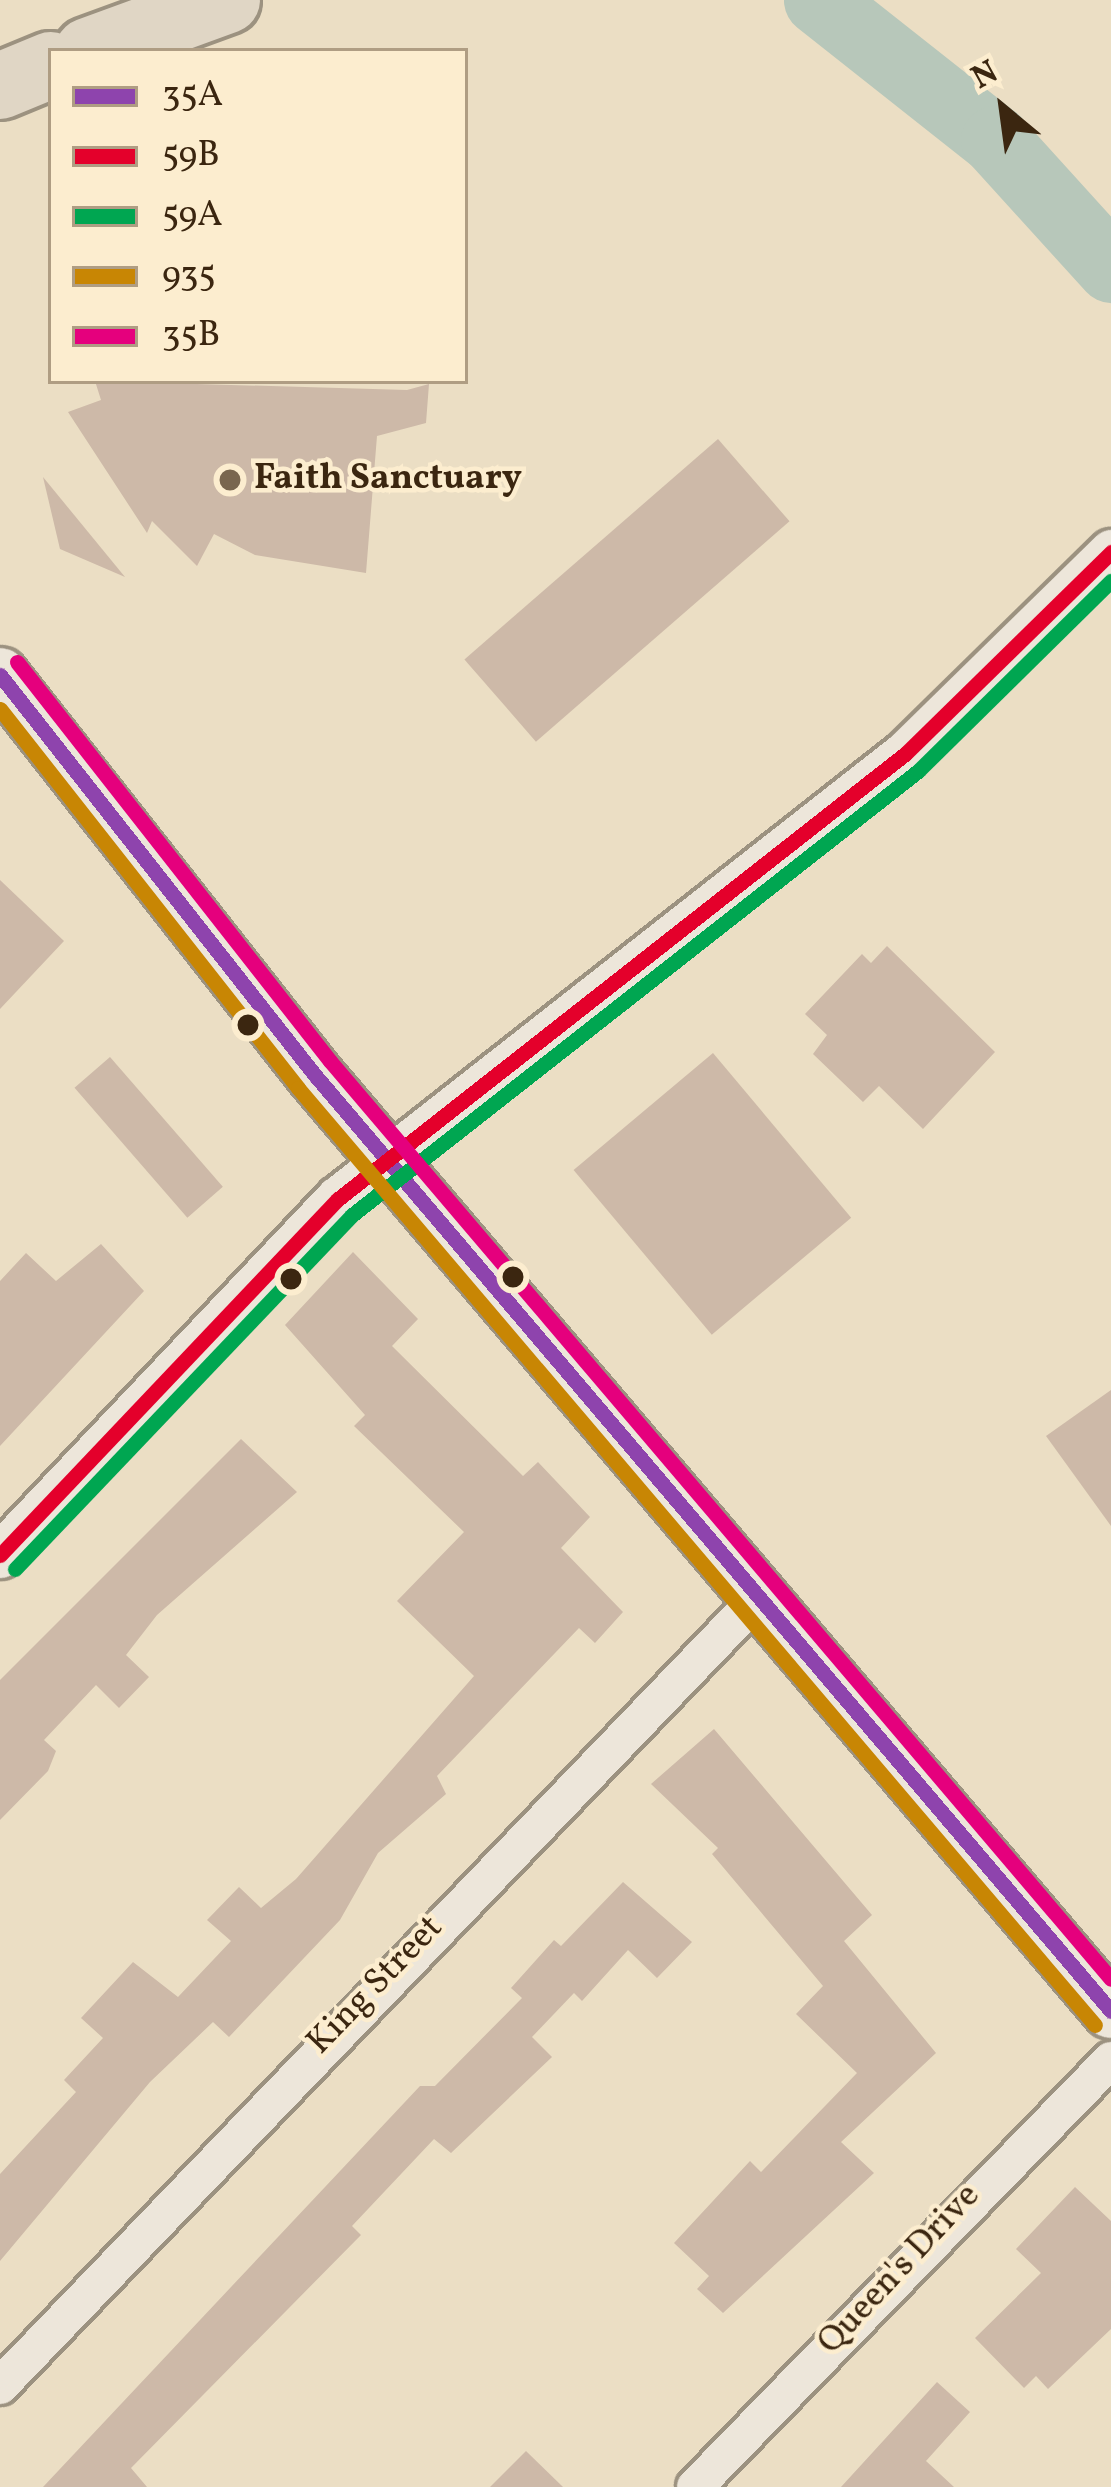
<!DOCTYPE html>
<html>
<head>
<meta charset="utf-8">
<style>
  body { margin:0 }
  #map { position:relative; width:1111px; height:2487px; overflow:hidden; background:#ebdec4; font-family:Vollkorn,serif }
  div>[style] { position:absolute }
  .river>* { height:69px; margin:-34.5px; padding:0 34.5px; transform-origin:34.5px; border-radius:34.5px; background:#b7c7ba }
  .building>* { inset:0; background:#cdb9a8; transform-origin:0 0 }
  .roads { filter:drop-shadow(3px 0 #9c9280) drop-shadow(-3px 0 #9c9280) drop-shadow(0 3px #9c9280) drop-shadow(0 -3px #9c9280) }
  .minor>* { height:36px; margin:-18px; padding:0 18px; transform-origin:18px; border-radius:18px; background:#ede6da }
  .tertiary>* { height:45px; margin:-22.5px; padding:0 22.5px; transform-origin:22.5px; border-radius:22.5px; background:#ede6da }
  .secondary>* { height:54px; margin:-27px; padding:0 27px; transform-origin:27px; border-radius:27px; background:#ede6da }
  .motorway>* { height:66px; margin:-33px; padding:0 33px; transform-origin:33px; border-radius:33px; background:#e0d6c5 }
  .bus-1>* { height:15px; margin:-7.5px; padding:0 7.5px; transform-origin:7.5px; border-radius:7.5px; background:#8e44ad }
  .bus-2>* { height:15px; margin:-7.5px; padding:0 7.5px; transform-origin:7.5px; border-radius:7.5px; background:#e4002b }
  .bus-3>* { height:15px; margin:-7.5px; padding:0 7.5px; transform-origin:7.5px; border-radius:7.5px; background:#00a651 }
  .bus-4>* { height:15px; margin:-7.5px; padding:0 7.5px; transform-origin:7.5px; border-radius:7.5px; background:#c88604 }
  .bus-5>* { height:15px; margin:-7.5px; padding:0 7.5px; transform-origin:7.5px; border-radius:7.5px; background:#e5007d }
  .dots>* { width:33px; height:33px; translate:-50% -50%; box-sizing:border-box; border:6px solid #fcedcf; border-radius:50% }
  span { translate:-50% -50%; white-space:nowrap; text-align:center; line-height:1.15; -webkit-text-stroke:9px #fcedcf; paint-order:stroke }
  .poi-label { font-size:36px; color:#3b2610; font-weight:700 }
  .left { translate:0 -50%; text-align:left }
  .street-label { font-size:36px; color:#3b2610 }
  .legend { position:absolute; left:48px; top:48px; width:420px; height:336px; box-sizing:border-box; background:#fcedcf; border:3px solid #af9d83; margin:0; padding:15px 21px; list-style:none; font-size:36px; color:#3b2610 }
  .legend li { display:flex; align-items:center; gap:24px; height:60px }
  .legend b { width:60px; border:3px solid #af9d83 }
  .north { position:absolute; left:943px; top:48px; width:120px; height:120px; -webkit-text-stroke:9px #fcedcf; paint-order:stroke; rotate:331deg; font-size:33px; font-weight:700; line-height:48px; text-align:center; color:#3b2610 }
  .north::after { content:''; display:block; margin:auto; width:42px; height:54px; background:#3b2610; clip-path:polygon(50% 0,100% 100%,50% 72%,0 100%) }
</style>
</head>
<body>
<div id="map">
  <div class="river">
    <div style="left:818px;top:0;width:226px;rotate:38.3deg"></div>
    <div style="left:995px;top:140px;width:173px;rotate:47.8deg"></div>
  </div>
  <div class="building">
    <div style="clip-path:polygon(95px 381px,407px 390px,429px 384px,426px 423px,377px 436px,366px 573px,255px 555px,214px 534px,197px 566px,152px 521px,147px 533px,68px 412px,101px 400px)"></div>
    <div style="left:718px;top:439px;width:109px;height:336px;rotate:49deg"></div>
    <div style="clip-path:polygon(43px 477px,125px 577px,60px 549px)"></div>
    <div style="clip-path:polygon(0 880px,64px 941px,0 1009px)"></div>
    <div style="clip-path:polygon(887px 946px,995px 1052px,923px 1129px,879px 1086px,863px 1102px,813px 1054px,827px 1035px,805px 1014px,862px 954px,871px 963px)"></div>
    <div style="left:713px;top:1053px;width:215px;height:182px;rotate:50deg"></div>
    <div style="left:110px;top:1057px;width:172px;height:47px;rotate:49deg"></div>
    <div style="clip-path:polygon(101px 1244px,144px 1291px,0 1446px,0 1281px,26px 1253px,56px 1281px)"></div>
    <div style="clip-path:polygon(353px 1252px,418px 1319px,392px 1346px,523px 1476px,538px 1462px,590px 1517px,561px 1548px,623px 1612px,595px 1643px,579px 1628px,437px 1776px,446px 1794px,378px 1853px,340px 1920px,229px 2037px,213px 2022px,150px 2082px,0 2261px,0 2174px,76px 2092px,64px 2080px,103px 2038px,81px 2018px,133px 1962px,178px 1997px,231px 1941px,207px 1920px,239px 1887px,261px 1908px,296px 1879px,474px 1676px,397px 1601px,464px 1532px,354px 1426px,365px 1415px,285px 1325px)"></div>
    <div style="clip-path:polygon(1111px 1390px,1111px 1526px,1046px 1436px)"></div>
    <div style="clip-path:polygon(241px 1439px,297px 1492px,157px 1615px,126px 1655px,149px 1677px,119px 1708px,96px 1685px,44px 1740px,56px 1751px,48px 1771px,0 1820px,0 1680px)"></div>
    <div style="clip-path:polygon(714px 1729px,872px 1915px,844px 1941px,936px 2053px,841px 2142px,874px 2173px,723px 2313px,697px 2289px,709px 2276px,674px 2243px,750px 2161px,761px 2172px,857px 2073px,796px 2014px,823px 1986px,712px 1854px,718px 1848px,651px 1784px)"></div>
    <div style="clip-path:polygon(623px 1882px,692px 1942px,657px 1978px,628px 1950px,582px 2001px,574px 1993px,532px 2037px,552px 2057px,451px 2153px,434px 2139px,352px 2226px,361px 2235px,131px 2468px,147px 2487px,43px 2487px,420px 2086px,435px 2086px,522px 1998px,511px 1988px,554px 1940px,561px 1946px)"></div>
    <div style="clip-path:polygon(1075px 2187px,1111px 2221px,1111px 2329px,1048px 2389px,1036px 2376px,1024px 2388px,975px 2338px,1041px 2273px,1016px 2249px)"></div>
    <div style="clip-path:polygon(937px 2382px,970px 2412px,926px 2461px,954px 2487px,841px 2487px)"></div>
    <div style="clip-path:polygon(526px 2451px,563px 2487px,490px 2487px)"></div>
  </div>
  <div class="roads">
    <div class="minor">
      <div style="left:0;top:2386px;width:1098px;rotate:-46.11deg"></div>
      <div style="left:695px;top:2487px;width:596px;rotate:-45.75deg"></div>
    </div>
    <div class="tertiary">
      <div style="left:0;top:1555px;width:491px;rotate:-46.5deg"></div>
      <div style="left:338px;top:1199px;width:721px;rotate:-38.13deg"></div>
      <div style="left:905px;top:754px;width:289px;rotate:-44.4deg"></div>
    </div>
    <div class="secondary">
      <div style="left:0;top:675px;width:508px;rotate:51.8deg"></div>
      <div style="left:314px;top:1074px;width:1230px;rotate:49.62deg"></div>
    </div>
    <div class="motorway">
      <div style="left:88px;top:51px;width:148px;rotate:-20.1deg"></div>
      <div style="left:0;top:86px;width:55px;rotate:-22.4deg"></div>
    </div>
  </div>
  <div class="bus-1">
    <div style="left:0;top:675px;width:508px;rotate:51.8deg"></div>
    <div style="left:314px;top:1074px;width:1230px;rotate:49.62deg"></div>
  </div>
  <div class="bus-2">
    <div style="left:0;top:1555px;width:491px;rotate:-46.5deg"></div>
    <div style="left:338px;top:1199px;width:721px;rotate:-38.13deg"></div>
    <div style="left:905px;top:754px;width:289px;rotate:-44.4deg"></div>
  </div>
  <div class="bus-3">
    <div style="left:15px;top:1569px;width:489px;rotate:-46.4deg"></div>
    <div style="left:352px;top:1215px;width:719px;rotate:-38.11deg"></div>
    <div style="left:918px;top:771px;width:271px;rotate:-44.6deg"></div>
  </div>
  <div class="bus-4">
    <div style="left:0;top:709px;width:482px;rotate:51.8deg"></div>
    <div style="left:298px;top:1088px;width:1230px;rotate:49.62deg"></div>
  </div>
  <div class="bus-5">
    <div style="left:17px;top:662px;width:507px;rotate:51.89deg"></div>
    <div style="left:330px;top:1061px;width:1205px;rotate:49.61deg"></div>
  </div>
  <div class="dots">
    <div style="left:230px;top:480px;background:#79664f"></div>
    <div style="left:248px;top:1025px;background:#3b2610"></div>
    <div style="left:513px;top:1277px;background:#3b2610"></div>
    <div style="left:291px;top:1279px;background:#3b2610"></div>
  </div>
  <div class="poi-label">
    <span class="left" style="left:254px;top:480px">Faith Sanctuary</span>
  </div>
  <div class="street-label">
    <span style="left:376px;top:1986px;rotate:-46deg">King Street</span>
    <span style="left:900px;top:2270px;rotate:-47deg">Queen's Drive</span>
  </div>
  <ul class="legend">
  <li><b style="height:15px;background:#8e44ad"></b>35A</li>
  <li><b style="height:15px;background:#e4002b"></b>59B</li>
  <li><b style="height:15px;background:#00a651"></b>59A</li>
  <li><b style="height:15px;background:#c88604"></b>935</li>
  <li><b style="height:15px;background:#e5007d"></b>35B</li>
  </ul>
  <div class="north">N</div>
</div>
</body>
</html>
